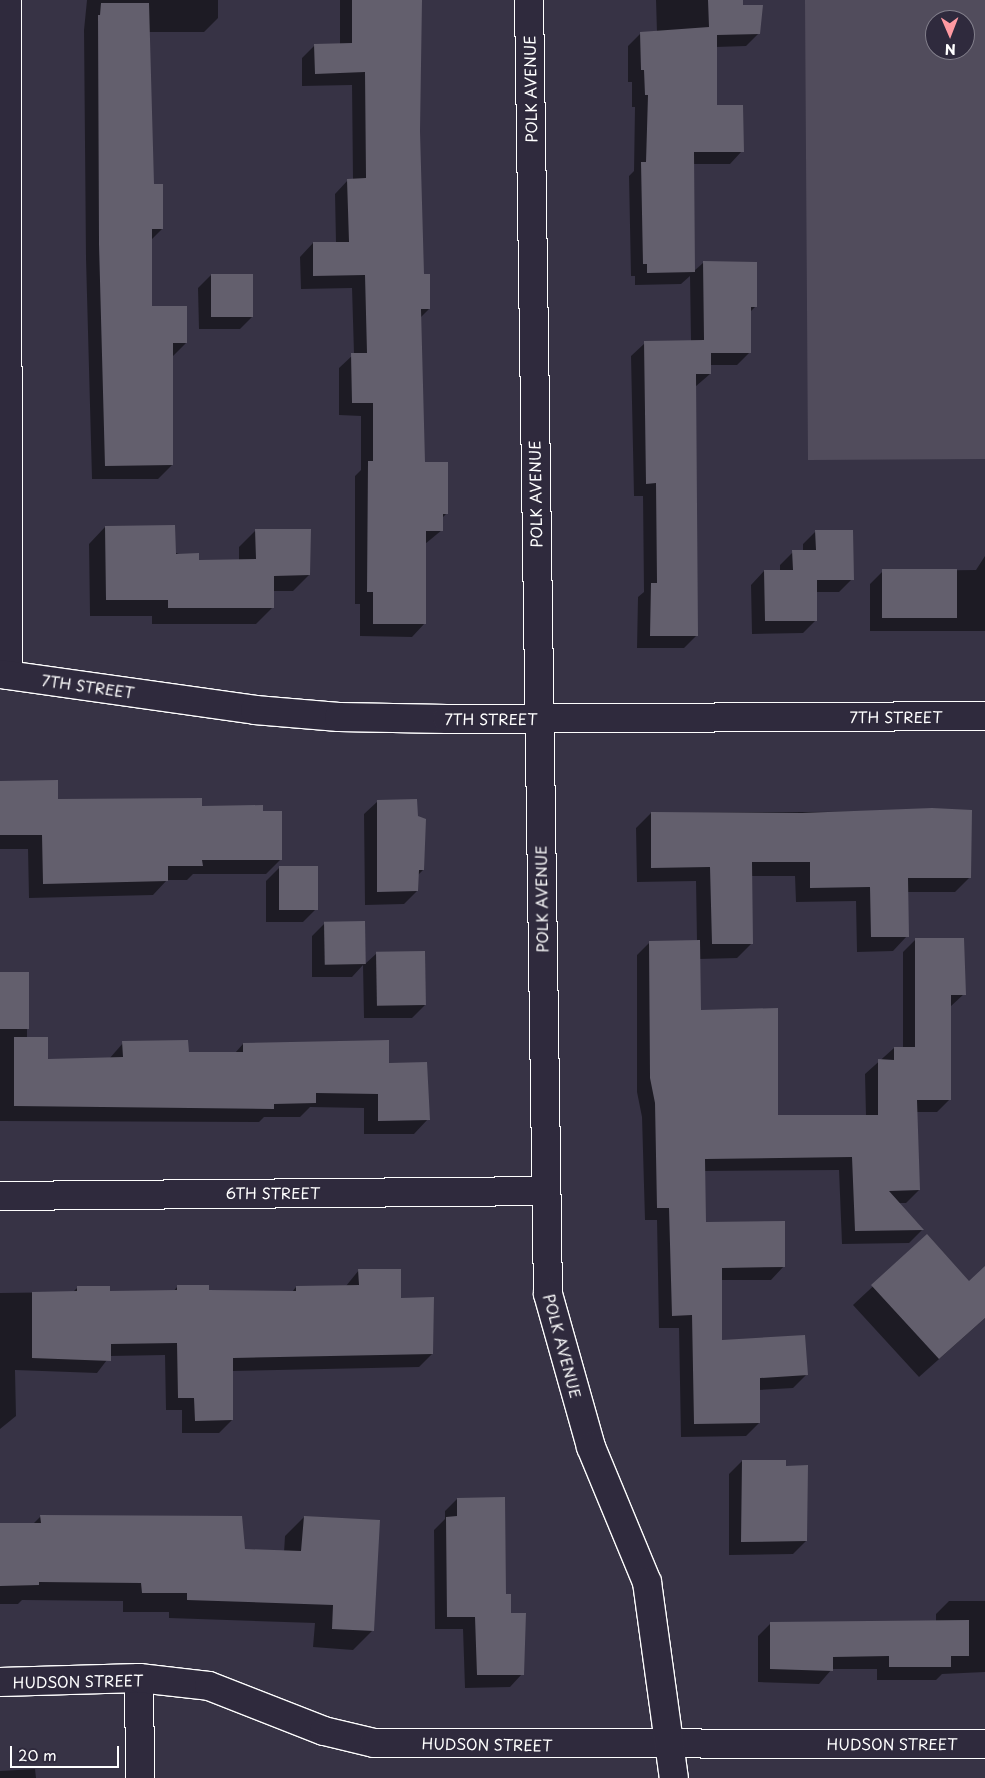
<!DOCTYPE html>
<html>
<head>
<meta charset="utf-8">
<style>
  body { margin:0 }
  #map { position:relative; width:985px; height:1778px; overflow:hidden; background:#373345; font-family:"Playpen Sans",sans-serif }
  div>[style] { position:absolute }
  .green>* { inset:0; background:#514c5c }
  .shadow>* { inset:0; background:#0007 }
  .building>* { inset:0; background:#635f6d; transform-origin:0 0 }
  .roads { filter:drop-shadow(1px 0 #fff) drop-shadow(-1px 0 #fff) drop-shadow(0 1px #fff) drop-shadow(0 -1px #fff) }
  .street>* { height:28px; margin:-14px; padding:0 14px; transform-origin:14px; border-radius:14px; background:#2f2a3d }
  .secondary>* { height:28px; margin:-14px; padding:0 14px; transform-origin:14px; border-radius:14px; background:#2f2a3d }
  span { translate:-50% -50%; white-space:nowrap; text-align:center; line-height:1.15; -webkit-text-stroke:4px #2f2a3d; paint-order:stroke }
  .street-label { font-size:15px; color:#fff }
  .north { position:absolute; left:925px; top:10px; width:50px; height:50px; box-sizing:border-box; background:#2f2a3d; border:1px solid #827f8b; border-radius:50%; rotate:179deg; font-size:14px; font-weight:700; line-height:20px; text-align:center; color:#fff }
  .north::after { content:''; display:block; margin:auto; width:18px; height:22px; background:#ff9aa2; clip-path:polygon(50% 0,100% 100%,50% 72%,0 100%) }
  .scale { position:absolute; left:10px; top:1746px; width:109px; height:22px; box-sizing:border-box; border:2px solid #fff; border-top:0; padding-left:6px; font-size:15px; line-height:18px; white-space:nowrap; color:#fff; -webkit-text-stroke:4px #2f2a3d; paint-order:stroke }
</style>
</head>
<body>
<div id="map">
  <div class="green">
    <div style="clip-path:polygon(evenodd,805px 0,985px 0,985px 459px,808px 460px,805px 0,935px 20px,965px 20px,965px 50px,935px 50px,935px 20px)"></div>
  </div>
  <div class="shadow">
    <div style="clip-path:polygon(87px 0,218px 0,218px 18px,204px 32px,148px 32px,153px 186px,162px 229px,151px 240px,151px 308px,186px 343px,172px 357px,172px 465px,158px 479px,92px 479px,86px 259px,84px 30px)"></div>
    <div style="clip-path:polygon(340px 0,420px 0,419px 131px,422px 275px,429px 309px,420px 318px,424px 463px,447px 513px,442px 518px,442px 530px,425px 544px,425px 623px,412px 637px,360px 636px,360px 604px,355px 604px,355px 476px,361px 470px,361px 416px,339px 415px,339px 368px,354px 354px,352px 288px,301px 289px,300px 257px,313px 243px,336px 243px,335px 194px,348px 180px,353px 180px,352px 85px,302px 86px,302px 58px,315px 45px,340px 45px)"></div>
    <div style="clip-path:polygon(656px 0,742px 0,742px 6px,759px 33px,746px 46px,716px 47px,716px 106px,742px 151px,730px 164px,693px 164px,694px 271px,703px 263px,756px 306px,750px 312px,750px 352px,737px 365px,710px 365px,710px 374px,695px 387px,697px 635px,684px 648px,637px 648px,638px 597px,644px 592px,643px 496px,634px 496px,631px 356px,645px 343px,691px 341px,690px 276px,681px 284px,635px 285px,635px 276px,631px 276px,629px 176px,634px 171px,635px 107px,632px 107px,632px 82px,628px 82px,628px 46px,641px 33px,657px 33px)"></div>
    <div style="clip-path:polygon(211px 275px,253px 316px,240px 329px,199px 329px,198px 288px)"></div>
    <div style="clip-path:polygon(105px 527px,198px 561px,239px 561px,239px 547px,255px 531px,309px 575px,293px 591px,272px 591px,272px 608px,256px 624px,152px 624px,152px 616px,90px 616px,89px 544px)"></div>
    <div style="clip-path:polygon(816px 531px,852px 579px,839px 592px,816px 592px,816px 620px,803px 633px,752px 634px,751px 585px,764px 571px,780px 571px,780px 565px,793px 552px,803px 552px,803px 544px)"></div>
    <div style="clip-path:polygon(985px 556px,985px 631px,870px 631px,870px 584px,883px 571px,976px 570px)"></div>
    <div style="clip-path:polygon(0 782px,57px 800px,262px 812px,281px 859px,266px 874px,193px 874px,187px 880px,167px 880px,153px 895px,29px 898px,28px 849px,0 849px)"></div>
    <div style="clip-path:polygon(378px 801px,423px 870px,417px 876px,417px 891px,404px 904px,365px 905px,364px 814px)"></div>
    <div style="clip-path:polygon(971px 811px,970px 877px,955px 892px,907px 892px,907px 936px,893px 951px,857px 952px,856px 901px,796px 902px,795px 876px,751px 876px,752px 943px,737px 958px,699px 959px,700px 1011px,777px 1116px,866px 1116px,865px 1074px,894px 1048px,903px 1048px,903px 952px,916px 939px,964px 994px,950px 1007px,950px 1099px,937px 1112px,916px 1112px,919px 1190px,906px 1203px,898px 1203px,922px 1230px,909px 1243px,842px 1244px,839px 1170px,704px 1171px,705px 1224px,784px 1266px,771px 1280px,721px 1280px,721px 1341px,806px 1375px,793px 1388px,758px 1390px,759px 1423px,746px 1436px,681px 1437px,679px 1328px,659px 1328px,657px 1220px,645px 1220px,642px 1117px,637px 1092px,637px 955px,650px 942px,697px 942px,696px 881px,637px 882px,636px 828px,651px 813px)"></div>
    <div style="clip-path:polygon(279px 868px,316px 909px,303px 922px,266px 922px,266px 881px)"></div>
    <div style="clip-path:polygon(325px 923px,364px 923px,365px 964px,377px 953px,425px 1005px,412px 1018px,364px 1018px,363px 965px,352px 977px,312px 977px,312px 936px)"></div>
    <div style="clip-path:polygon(0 973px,27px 973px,27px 1039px,47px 1060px,109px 1059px,123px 1043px,188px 1054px,235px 1053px,243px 1044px,388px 1064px,428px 1119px,414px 1134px,364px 1134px,364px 1108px,310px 1107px,300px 1117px,264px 1117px,259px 1122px,0 1121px)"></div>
    <div style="clip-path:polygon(927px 1236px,969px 1283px,985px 1293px,985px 1318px,919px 1377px,853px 1305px)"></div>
    <div style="clip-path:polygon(359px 1270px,400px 1299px,432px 1354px,419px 1367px,232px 1371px,232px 1420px,219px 1433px,182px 1433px,182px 1410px,166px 1410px,165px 1355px,110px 1356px,97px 1373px,15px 1370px,16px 1416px,0 1429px,0 1293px,73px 1292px,78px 1287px,109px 1293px,173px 1292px,177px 1287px,208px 1291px,292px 1292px,296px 1287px,346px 1286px)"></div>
    <div style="clip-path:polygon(742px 1461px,806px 1541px,793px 1554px,729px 1555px,729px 1474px)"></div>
    <div style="clip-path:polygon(457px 1499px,505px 1596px,522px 1674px,510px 1687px,465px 1688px,463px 1629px,435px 1629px,434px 1530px,445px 1519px,445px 1511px)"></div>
    <div style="clip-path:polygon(41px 1516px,244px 1550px,284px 1552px,285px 1536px,304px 1517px,372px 1631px,353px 1650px,313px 1647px,315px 1623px,169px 1618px,169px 1612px,123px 1612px,123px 1601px,22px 1600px,18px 1604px,0 1604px,0 1524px,33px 1524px)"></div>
    <div style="clip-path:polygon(949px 1601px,985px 1601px,985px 1672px,942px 1674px,936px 1680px,877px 1680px,877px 1669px,832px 1669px,819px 1684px,758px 1682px,758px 1636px,771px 1623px,936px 1621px,936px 1614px)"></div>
    <div style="clip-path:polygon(35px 1769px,36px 1778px,0 1778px,0 1771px)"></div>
  </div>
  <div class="building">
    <div style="clip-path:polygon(352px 0,422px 0,420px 131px,424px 274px,430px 274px,430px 309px,421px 309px,425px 462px,448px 462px,448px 514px,443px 514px,443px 531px,426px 531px,426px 624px,373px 624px,373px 592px,367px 592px,368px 461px,373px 461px,373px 403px,352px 403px,351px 353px,367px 353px,365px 275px,313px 276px,313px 242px,349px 242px,347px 179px,366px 178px,365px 72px,315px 74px,314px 44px,352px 43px)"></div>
    <div style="clip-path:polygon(708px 0,743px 0,743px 5px,763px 5px,760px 34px,717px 35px,717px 105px,743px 105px,744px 152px,694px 152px,695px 272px,647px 273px,647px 264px,643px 264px,641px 162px,646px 162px,648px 95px,645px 95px,644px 70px,641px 70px,640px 32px,709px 27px)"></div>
    <div style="clip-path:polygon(101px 3px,149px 3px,154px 184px,163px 184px,163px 229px,152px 229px,152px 306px,187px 306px,187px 343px,173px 343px,173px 465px,105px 466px,99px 244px,98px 15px,100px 15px)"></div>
    <div style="clip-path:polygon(703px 261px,757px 262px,757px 307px,751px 307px,751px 353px,711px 353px,711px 374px,696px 374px,698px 636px,650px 636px,651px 583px,657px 583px,656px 483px,646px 484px,644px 341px,704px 340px)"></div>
    <div style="left:211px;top:274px;width:42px;height:43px"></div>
    <div style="clip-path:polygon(175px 525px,176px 554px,199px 553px,199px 560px,256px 559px,255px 529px,311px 529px,310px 575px,274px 576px,274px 608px,168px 608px,168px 600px,106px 600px,105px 526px)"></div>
    <div style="clip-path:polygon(815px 530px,853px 530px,854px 580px,817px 580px,817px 621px,765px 621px,764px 570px,793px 570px,792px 550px,816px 550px)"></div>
    <div style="left:882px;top:569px;width:75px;height:49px"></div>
    <div style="clip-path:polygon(58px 780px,58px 799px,202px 798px,202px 806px,263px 805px,263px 811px,282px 811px,282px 860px,202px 860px,203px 866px,168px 866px,168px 881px,43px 884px,42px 835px,0 835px,0 781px)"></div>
    <div style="clip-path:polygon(417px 799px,418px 816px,426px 819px,424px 870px,419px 870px,418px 891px,377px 892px,377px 800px)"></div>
    <div style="clip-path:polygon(932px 808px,972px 810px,971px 878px,908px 878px,909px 937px,871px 937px,870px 887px,810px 888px,810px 862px,752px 862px,753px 944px,712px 944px,710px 867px,651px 868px,651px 812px,802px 813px)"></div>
    <div style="left:318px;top:866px;width:44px;height:39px;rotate:90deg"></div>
    <div style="left:365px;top:921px;width:43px;height:41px;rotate:89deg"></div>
    <div style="clip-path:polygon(915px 938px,964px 938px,966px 995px,951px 995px,951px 1100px,917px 1100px,920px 1190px,889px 1191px,924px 1230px,855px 1231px,852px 1157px,705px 1159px,706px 1222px,785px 1221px,785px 1267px,722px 1268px,722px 1340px,805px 1335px,808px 1375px,760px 1378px,760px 1423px,694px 1424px,692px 1315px,672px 1316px,669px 1208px,657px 1208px,655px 1103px,650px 1078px,649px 941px,700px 940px,701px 1010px,778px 1008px,778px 1115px,878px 1115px,878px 1059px,894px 1060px,894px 1047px,915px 1047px)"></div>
    <div style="left:425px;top:951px;width:54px;height:49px;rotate:89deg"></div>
    <div style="left:0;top:972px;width:29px;height:57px"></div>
    <div style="clip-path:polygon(14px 1037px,48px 1037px,48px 1059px,123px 1057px,122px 1041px,188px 1040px,189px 1052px,243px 1052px,243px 1043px,389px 1040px,389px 1063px,427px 1062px,430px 1120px,378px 1121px,378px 1094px,316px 1093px,316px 1103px,274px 1104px,274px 1109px,14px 1106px)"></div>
    <div style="clip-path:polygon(927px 1234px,969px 1281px,985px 1266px,985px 1318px,939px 1359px,871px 1285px)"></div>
    <div style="clip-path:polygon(358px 1269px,401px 1269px,401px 1298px,434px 1297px,433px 1354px,233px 1358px,233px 1420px,195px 1421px,194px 1398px,178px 1398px,177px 1343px,111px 1344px,111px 1361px,32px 1358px,32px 1292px,77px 1291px,77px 1286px,110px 1286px,110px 1291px,177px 1290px,177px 1285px,209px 1285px,209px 1290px,296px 1291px,296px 1286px,359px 1285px)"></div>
    <div style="clip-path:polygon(742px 1460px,786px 1460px,786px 1466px,808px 1465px,807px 1541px,741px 1542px)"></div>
    <div style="clip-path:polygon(505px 1497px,506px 1594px,511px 1594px,511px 1613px,526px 1613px,524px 1675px,477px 1675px,475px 1617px,447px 1617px,446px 1517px,457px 1516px,457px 1498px)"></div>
    <div style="clip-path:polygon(40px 1515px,242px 1516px,245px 1549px,301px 1551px,304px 1516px,380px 1520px,374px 1631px,332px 1629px,333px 1605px,187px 1600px,187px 1593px,142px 1593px,141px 1583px,39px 1582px,39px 1585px,0 1586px,0 1523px,41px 1523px)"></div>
    <div style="clip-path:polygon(969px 1620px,969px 1656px,951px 1656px,951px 1667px,889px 1667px,889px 1656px,833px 1657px,833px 1671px,770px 1669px,770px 1622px)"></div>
  </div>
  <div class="roads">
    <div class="street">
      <div style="left:7px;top:0;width:675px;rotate:89.92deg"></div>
      <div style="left:0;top:674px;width:258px;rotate:8deg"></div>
      <div style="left:255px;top:710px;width:84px;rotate:4.8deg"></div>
      <div style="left:339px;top:717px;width:108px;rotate:1.1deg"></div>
      <div style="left:447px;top:719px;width:538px;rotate:-0.32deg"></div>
      <div style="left:0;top:1196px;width:546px;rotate:-0.52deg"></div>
      <div style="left:139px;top:1678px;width:100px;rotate:89.4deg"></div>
      <div style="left:0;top:1682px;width:139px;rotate:-1.6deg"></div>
      <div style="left:139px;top:1678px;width:70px;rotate:6.5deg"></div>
      <div style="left:209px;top:1686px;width:123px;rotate:21.4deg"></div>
      <div style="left:324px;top:1731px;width:51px;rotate:13.5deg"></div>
      <div style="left:374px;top:1743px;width:611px;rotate:0.09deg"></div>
    </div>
    <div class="secondary">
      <div style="left:529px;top:0;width:1294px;rotate:89.16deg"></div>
      <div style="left:548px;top:1294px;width:159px;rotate:74.3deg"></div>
      <div style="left:591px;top:1447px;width:146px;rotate:67.5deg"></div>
      <div style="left:647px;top:1582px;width:198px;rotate:82.2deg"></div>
    </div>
  </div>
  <div class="street-label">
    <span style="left:530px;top:89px;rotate:-91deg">POLK AVENUE</span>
    <span style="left:535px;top:494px;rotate:-91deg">POLK AVENUE</span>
    <span style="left:88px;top:686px;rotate:8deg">7TH STREET</span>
    <span style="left:896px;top:717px">7TH STREET</span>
    <span style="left:491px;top:719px">7TH STREET</span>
    <span style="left:541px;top:899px;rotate:-91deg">POLK AVENUE</span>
    <span style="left:273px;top:1193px">6TH STREET</span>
    <span style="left:563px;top:1346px;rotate:75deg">POLK AVENUE</span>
    <span style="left:78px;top:1681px;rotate:-1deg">HUDSON STREET</span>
    <span style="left:487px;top:1744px;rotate:1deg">HUDSON STREET</span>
    <span style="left:892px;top:1744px">HUDSON STREET</span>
  </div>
  <div class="north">N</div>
  <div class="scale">20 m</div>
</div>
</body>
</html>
